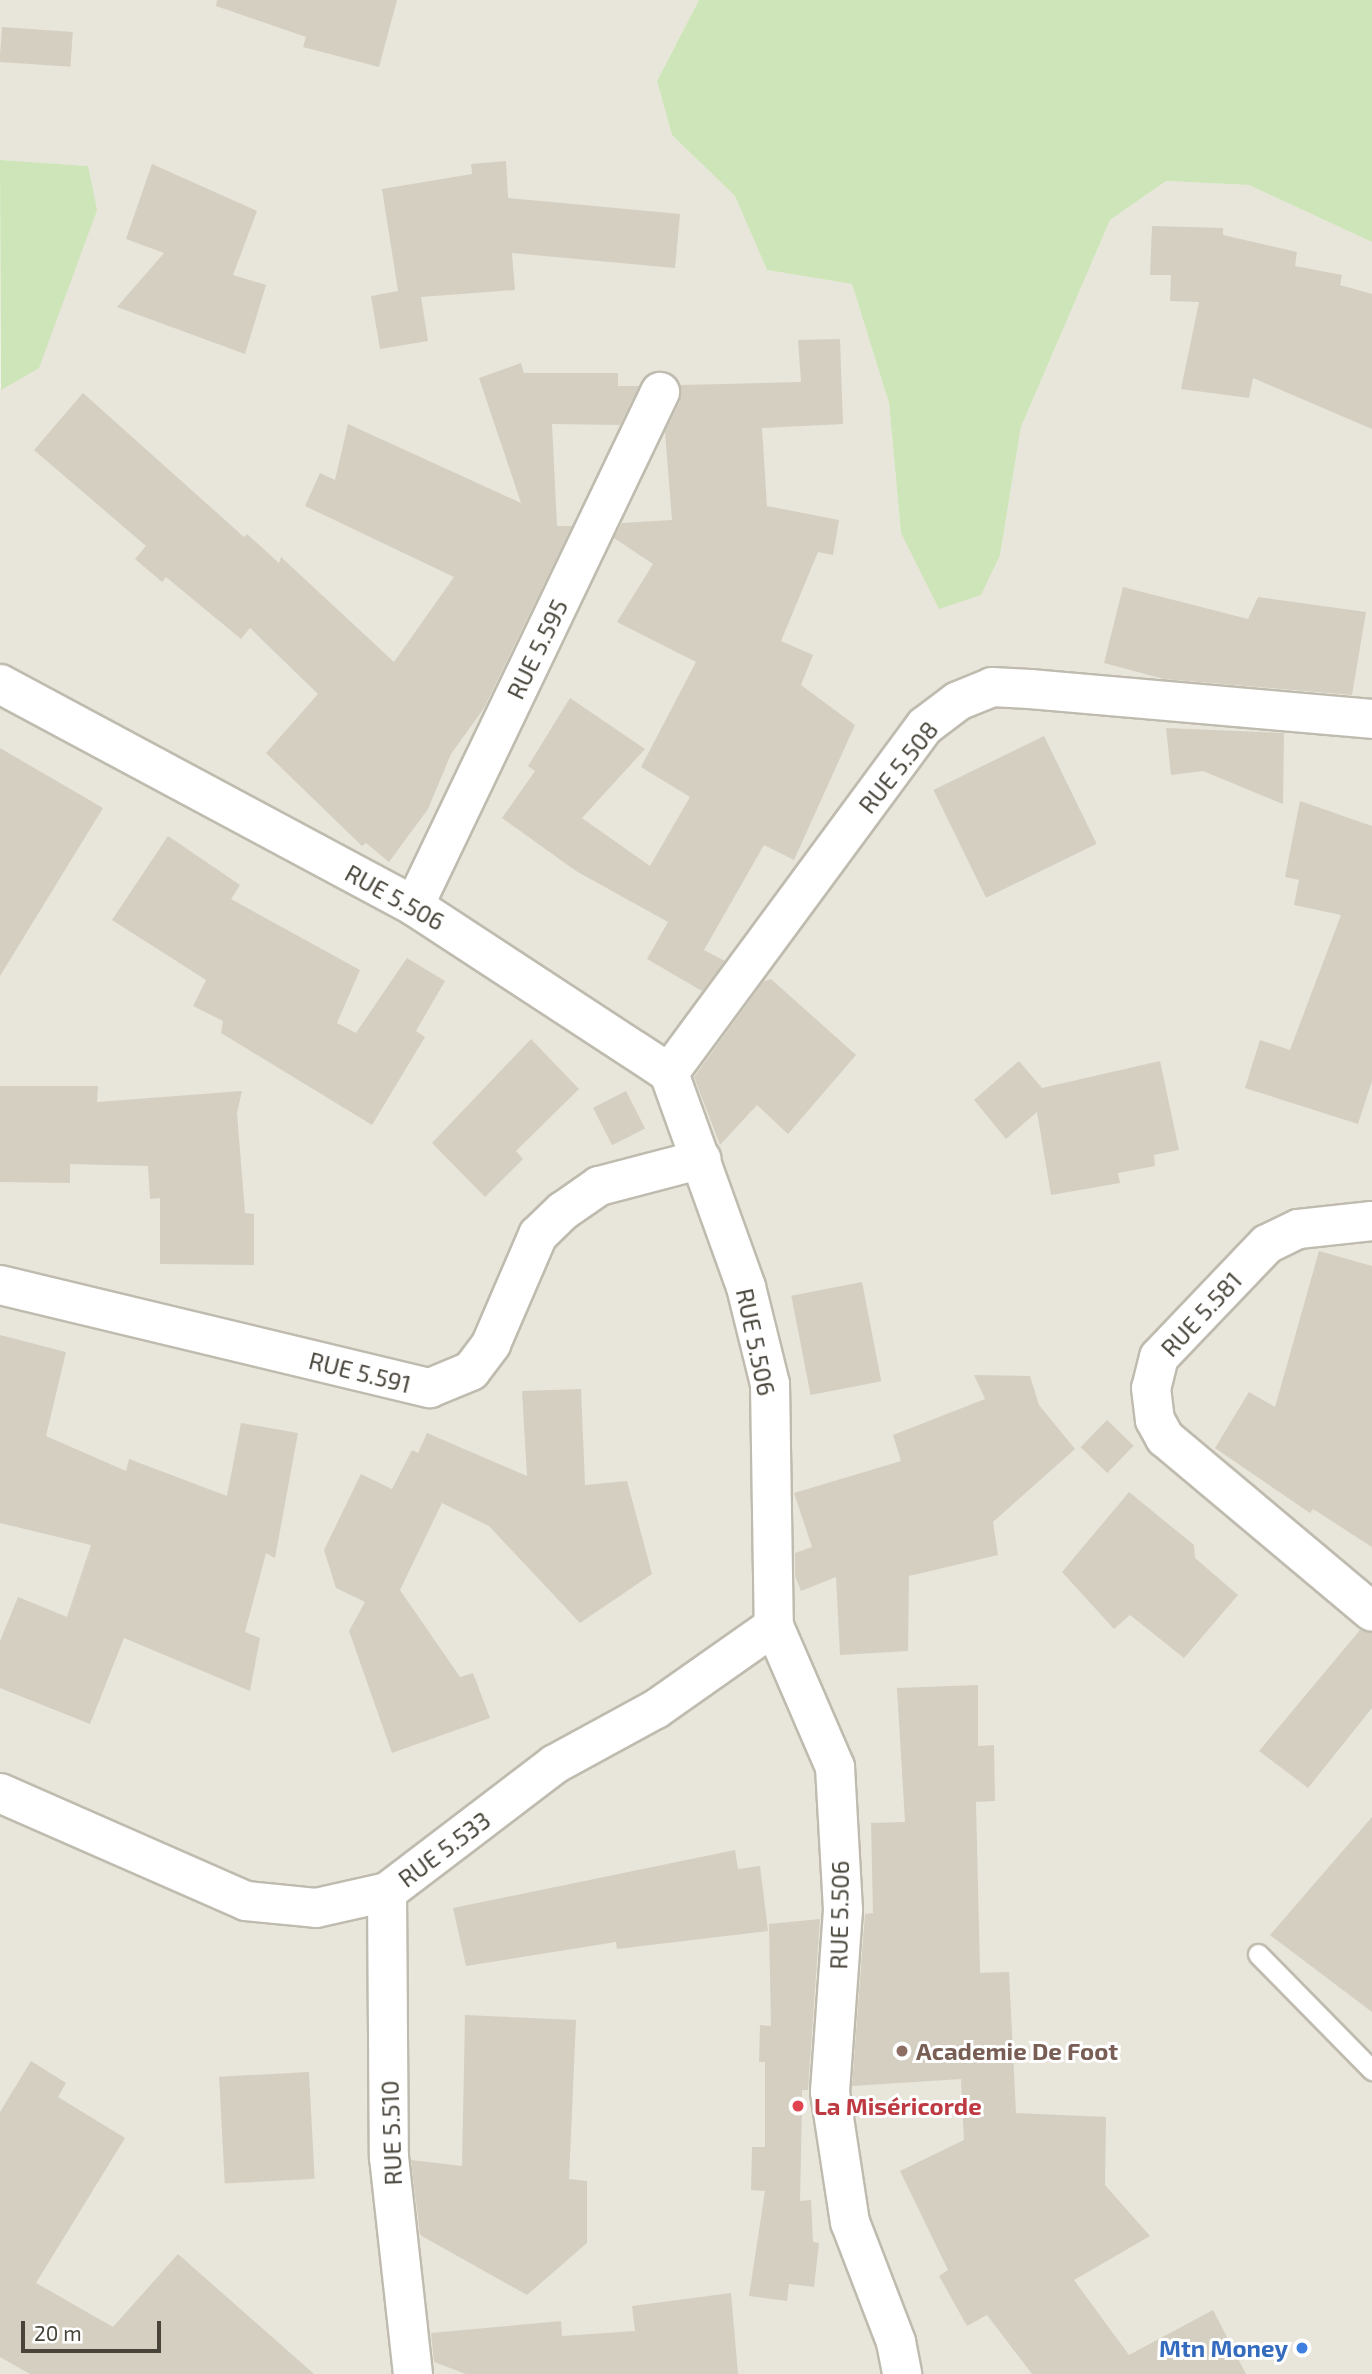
<!DOCTYPE html>
<html>
<head>
<meta charset="utf-8">
<style>
  body { margin:0 }
  #map { position:relative; width:1372px; height:2374px; overflow:hidden; background:#f4f3ec; font-family:"Exo 2",sans-serif }
  div>[style] { position:absolute }
  .residential>* { inset:0; background:#e8e5da }
  .green>* { inset:0; background:#cde5b8 }
  .building>* { inset:0; background:#d5cfc2; transform-origin:0 0 }
  .roads { filter:drop-shadow(2px 0 #bfbbaf) drop-shadow(-2px 0 #bfbbaf) drop-shadow(0 2px #bfbbaf) drop-shadow(0 -2px #bfbbaf) }
  .service>* { height:19px; margin:-9.5px; padding:0 9.5px; transform-origin:9.5px; border-radius:9.5px; background:#fff }
  .minor>* { height:38px; margin:-19px; padding:0 19px; transform-origin:19px; border-radius:19px; background:#fff }
  .dots>* { width:19px; height:19px; translate:-50% -50%; box-sizing:border-box; border:4px solid #fff; border-radius:50% }
  span { translate:-50% -50%; white-space:nowrap; text-align:center; line-height:1.15; -webkit-text-stroke:6px #fff; paint-order:stroke }
  .street-label { font-size:24px; color:#48443a }
  .education-label { font-size:24px; color:#785e54; font-weight:700 }
  .left { translate:0 -50%; text-align:left }
  .health-label { font-size:24px; color:#be3a42; font-weight:700 }
  .shop-label { font-size:24px; color:#366cbe; font-weight:700 }
  .right { translate:-100% -50%; text-align:right }
  .scale { position:absolute; left:21px; top:2321px; width:140px; height:32px; box-sizing:border-box; border:4px solid #48443a; border-top:0; padding-left:9px; font-size:21px; line-height:24px; white-space:nowrap; color:#48443a; -webkit-text-stroke:5px #fff; paint-order:stroke }
</style>
</head>
<body>
<div id="map">
  <div class="residential">
    <div style="clip-path:polygon(0 0,699px 0,657px 81px,672px 135px,735px 196px,767px 270px,852px 284px,889px 403px,901px 533px,1000px 555px,1021px 427px,1110px 220px,1166px 181px,1249px 185px,1372px 242px,1372px 2374px,0 2374px,0 390px,88px 166px,0 160px)"></div>
  </div>
  <div class="green">
    <div style="clip-path:polygon(699px 0,1372px 0,1372px 242px,1249px 185px,1166px 181px,1110px 220px,1021px 427px,1000px 555px,981px 595px,939px 609px,901px 533px,889px 403px,852px 284px,767px 270px,735px 196px,672px 135px,657px 81px)"></div>
    <div style="clip-path:polygon(0 160px,88px 166px,97px 210px,39px 368px,1px 390px)"></div>
  </div>
  <div class="building">
    <div style="clip-path:polygon(217px 0,397px 0,379px 67px,303px 47px,306px 37px,216px 6px)"></div>
    <div style="left:2px;top:27px;width:71px;height:35px;rotate:4deg"></div>
    <div style="clip-path:polygon(506px 161px,508px 198px,680px 214px,675px 268px,512px 253px,515px 290px,421px 297px,428px 341px,380px 349px,371px 296px,398px 291px,382px 189px,472px 174px,471px 164px)"></div>
    <div style="clip-path:polygon(152px 164px,257px 211px,233px 275px,266px 285px,245px 354px,117px 307px,164px 253px,126px 239px)"></div>
    <div style="clip-path:polygon(1152px 226px,1223px 228px,1223px 235px,1297px 252px,1295px 266px,1342px 275px,1340px 285px,1372px 294px,1372px 429px,1253px 378px,1249px 398px,1181px 389px,1199px 302px,1170px 301px,1171px 275px,1150px 275px)"></div>
    <div style="clip-path:polygon(840px 339px,843px 424px,762px 428px,767px 506px,839px 520px,833px 555px,818px 552px,781px 641px,813px 655px,801px 685px,855px 725px,794px 860px,764px 845px,704px 950px,725px 961px,702px 991px,647px 959px,668px 922px,576px 871px,502px 818px,535px 771px,528px 766px,570px 698px,645px 749px,582px 818px,650px 866px,690px 797px,641px 767px,696px 662px,617px 622px,653px 564px,614px 538px,622px 523px,672px 520px,665px 432px,680px 401px,680px 385px,801px 382px,798px 340px)"></div>
    <div style="clip-path:polygon(521px 363px,524px 373px,618px 373px,618px 386px,639px 386px,620px 425px,552px 424px,557px 526px,572px 526px,484px 708px,451px 754px,428px 809px,389px 862px,366px 843px,362px 846px,266px 753px,318px 694px,250px 628px,241px 639px,166px 577px,162px 582px,135px 559px,146px 546px,34px 450px,83px 393px,244px 537px,247px 534px,279px 563px,281px 557px,394px 662px,454px 577px,305px 506px,320px 473px,335px 480px,348px 424px,521px 503px,479px 378px)"></div>
    <div style="clip-path:polygon(1123px 587px,1248px 619px,1258px 597px,1366px 612px,1352px 695px,1164px 679px,1104px 663px)"></div>
    <div style="clip-path:polygon(1166px 728px,1284px 733px,1283px 804px,1203px 771px,1171px 775px)"></div>
    <div style="left:1044px;top:736px;width:120px;height:123px;rotate:64deg"></div>
    <div style="clip-path:polygon(0 748px,103px 808px,0 976px)"></div>
    <div style="clip-path:polygon(1300px 801px,1372px 826px,1372px 1081px,1358px 1124px,1245px 1088px,1260px 1040px,1290px 1050px,1341px 915px,1294px 905px,1299px 880px,1285px 877px)"></div>
    <div style="clip-path:polygon(168px 836px,240px 885px,231px 899px,360px 970px,337px 1023px,356px 1033px,407px 958px,445px 981px,416px 1031px,425px 1037px,372px 1125px,221px 1033px,223px 1021px,193px 1006px,206px 980px,112px 920px)"></div>
    <div style="clip-path:polygon(771px 979px,856px 1055px,788px 1134px,757px 1105px,720px 1145px,694px 1077px,764px 981px)"></div>
    <div style="clip-path:polygon(531px 1039px,579px 1089px,516px 1151px,523px 1159px,485px 1197px,432px 1143px)"></div>
    <div style="clip-path:polygon(1019px 1061px,1042px 1088px,1160px 1061px,1179px 1150px,1154px 1155px,1155px 1166px,1118px 1173px,1120px 1183px,1051px 1195px,1037px 1112px,1006px 1139px,974px 1100px)"></div>
    <div style="clip-path:polygon(0 1086px,98px 1086px,97px 1102px,242px 1091px,237px 1113px,245px 1213px,254px 1214px,254px 1265px,160px 1264px,160px 1198px,150px 1199px,148px 1166px,70px 1164px,70px 1183px,0 1182px)"></div>
    <div style="left:626px;top:1091px;width:42px;height:37px;rotate:63deg"></div>
    <div style="clip-path:polygon(1319px 1251px,1372px 1266px,1372px 1547px,1313px 1509px,1310px 1513px,1215px 1448px,1249px 1392px,1275px 1407px)"></div>
    <div style="left:862px;top:1282px;width:101px;height:72px;rotate:79deg"></div>
    <div style="clip-path:polygon(0 1335px,66px 1352px,46px 1436px,126px 1471px,129px 1459px,227px 1496px,241px 1423px,298px 1433px,275px 1558px,266px 1553px,245px 1632px,260px 1638px,250px 1691px,124px 1638px,90px 1724px,0 1688px,0 1641px,18px 1597px,67px 1617px,91px 1545px,0 1523px)"></div>
    <div style="clip-path:polygon(974px 1375px,1030px 1376px,1039px 1405px,1075px 1449px,993px 1522px,998px 1555px,909px 1576px,908px 1651px,840px 1655px,836px 1577px,801px 1591px,795px 1576px,795px 1553px,812px 1547px,794px 1493px,901px 1461px,893px 1435px,985px 1399px)"></div>
    <div style="clip-path:polygon(581px 1389px,585px 1485px,627px 1481px,652px 1574px,580px 1623px,489px 1526px,442px 1503px,400px 1590px,460px 1677px,473px 1673px,490px 1718px,392px 1753px,349px 1631px,365px 1602px,336px 1588px,324px 1550px,361px 1474px,392px 1489px,412px 1450px,418px 1453px,427px 1433px,527px 1476px,522px 1391px)"></div>
    <div style="left:1107px;top:1420px;width:37px;height:38px;rotate:44deg"></div>
    <div style="clip-path:polygon(1129px 1492px,1194px 1545px,1195px 1558px,1238px 1595px,1184px 1658px,1130px 1615px,1114px 1629px,1062px 1572px)"></div>
    <div style="clip-path:polygon(1360px 1630px,1372px 1633px,1372px 1708px,1308px 1788px,1259px 1751px)"></div>
    <div style="clip-path:polygon(978px 1685px,978px 1746px,994px 1745px,995px 1801px,976px 1802px,980px 1973px,1009px 1972px,1016px 2113px,1106px 2117px,1105px 2185px,1150px 2236px,1074px 2280px,1129px 2355px,1213px 2310px,1246px 2374px,1032px 2374px,987px 2315px,967px 2326px,939px 2276px,948px 2270px,900px 2171px,964px 2140px,961px 2079px,852px 2086px,865px 1914px,873px 1913px,871px 1823px,905px 1822px,897px 1688px)"></div>
    <div style="clip-path:polygon(1372px 1817px,1372px 2012px,1270px 1935px)"></div>
    <div style="clip-path:polygon(735px 1850px,738px 1869px,760px 1866px,768px 1931px,617px 1949px,616px 1942px,466px 1966px,453px 1908px)"></div>
    <div style="clip-path:polygon(820px 1919px,808px 2090px,802px 2090px,802px 2105px,800px 2201px,811px 2200px,813px 2242px,819px 2243px,814px 2287px,789px 2284px,787px 2301px,749px 2296px,765px 2191px,751px 2190px,752px 2147px,765px 2147px,765px 2062px,759px 2062px,760px 2025px,771px 2026px,769px 1924px)"></div>
    <div style="clip-path:polygon(465px 2015px,576px 2020px,569px 2179px,587px 2181px,587px 2243px,527px 2295px,420px 2235px,411px 2160px,462px 2166px)"></div>
    <div style="clip-path:polygon(31px 2061px,66px 2083px,58px 2097px,125px 2138px,36px 2283px,113px 2327px,178px 2254px,314px 2374px,30px 2374px,0 2357px,0 2112px)"></div>
    <div style="left:309px;top:2072px;width:107px;height:90px;rotate:87deg"></div>
    <div style="clip-path:polygon(731px 2293px,738px 2374px,466px 2374px,434px 2362px,431px 2333px,561px 2321px,562px 2336px,635px 2331px,632px 2306px)"></div>
  </div>
  <div class="roads">
    <div class="service">
      <div style="left:1258px;top:1954px;width:163px;rotate:45.5deg"></div>
    </div>
    <div class="minor">
      <div style="left:0;top:684px;width:470px;rotate:28.2deg"></div>
      <div style="left:414px;top:906px;width:305px;rotate:33.2deg"></div>
      <div style="left:669px;top:1073px;width:227px;rotate:70.2deg"></div>
      <div style="left:746px;top:1287px;width:100px;rotate:76.1deg"></div>
      <div style="left:770px;top:1384px;width:242px;rotate:89.1deg"></div>
      <div style="left:774px;top:1626px;width:154px;rotate:66.6deg"></div>
      <div style="left:835px;top:1767px;width:143px;rotate:86.8deg"></div>
      <div style="left:843px;top:1910px;width:182px;rotate:94.1deg"></div>
      <div style="left:830px;top:2092px;width:132px;rotate:81.3deg"></div>
      <div style="left:850px;top:2222px;width:129px;rotate:69deg"></div>
      <div style="left:896px;top:2342px;width:33px;rotate:79deg"></div>
      <div style="left:414px;top:906px;width:570px;rotate:-64.42deg"></div>
      <div style="left:669px;top:1073px;width:431px;rotate:-53.6deg"></div>
      <div style="left:925px;top:726px;width:41px;rotate:-37.1deg"></div>
      <div style="left:958px;top:701px;width:37px;rotate:-22deg"></div>
      <div style="left:992px;top:687px;width:38px;rotate:3deg"></div>
      <div style="left:1030px;top:689px;width:343px;rotate:5deg"></div>
      <div style="left:1372px;top:1221px;width:74px;rotate:173.8deg"></div>
      <div style="left:1298px;top:1229px;width:34px;rotate:154deg"></div>
      <div style="left:1267px;top:1244px;width:156px;rotate:133.7deg"></div>
      <div style="left:1159px;top:1357px;width:32px;rotate:104deg"></div>
      <div style="left:1151px;top:1388px;width:32px;rotate:83deg"></div>
      <div style="left:1155px;top:1420px;width:21px;rotate:61deg"></div>
      <div style="left:1165px;top:1438px;width:270px;rotate:40deg"></div>
      <div style="left:0;top:1285px;width:442px;rotate:13.5deg"></div>
      <div style="left:430px;top:1388px;width:44px;rotate:-22.5deg"></div>
      <div style="left:471px;top:1371px;width:34px;rotate:-53deg"></div>
      <div style="left:491px;top:1344px;width:119px;rotate:-66.7deg"></div>
      <div style="left:538px;top:1235px;width:35px;rotate:-44deg"></div>
      <div style="left:563px;top:1211px;width:44px;rotate:-34.8deg"></div>
      <div style="left:599px;top:1186px;width:106px;rotate:-14.7deg"></div>
      <div style="left:0;top:1793px;width:269px;rotate:23.7deg"></div>
      <div style="left:246px;top:1901px;width:70px;rotate:5.7deg"></div>
      <div style="left:316px;top:1908px;width:73px;rotate:-12.7deg"></div>
      <div style="left:387px;top:1892px;width:211px;rotate:-37.3deg"></div>
      <div style="left:555px;top:1764px;width:115px;rotate:-28.6deg"></div>
      <div style="left:656px;top:1709px;width:144px;rotate:-35.1deg"></div>
      <div style="left:387px;top:1892px;width:265px;rotate:89.6deg"></div>
      <div style="left:389px;top:2157px;width:218px;rotate:83.7deg"></div>
    </div>
  </div>
  <div class="dots">
    <div style="left:902px;top:2051px;background:#8d6e63"></div>
    <div style="left:798px;top:2106px;background:#e0444e"></div>
    <div style="left:1302px;top:2348px;background:#3f7fe0"></div>
  </div>
  <div class="street-label">
    <span style="left:537px;top:649px;rotate:-64deg">RUE 5.595</span>
    <span style="left:898px;top:767px;rotate:-51deg">RUE 5.508</span>
    <span style="left:395px;top:897px;rotate:29deg">RUE 5.506</span>
    <span style="left:1201px;top:1314px;rotate:-47deg">RUE 5.581</span>
    <span style="left:756px;top:1342px;rotate:78deg">RUE 5.506</span>
    <span style="left:360px;top:1372px;rotate:14deg">RUE 5.591</span>
    <span style="left:444px;top:1849px;rotate:-37deg">RUE 5.533</span>
    <span style="left:839px;top:1915px;rotate:-89deg">RUE 5.506</span>
    <span style="left:391px;top:2133px;rotate:-92deg">RUE 5.510</span>
  </div>
  <div class="education-label">
    <span class="left" style="left:916px;top:2051px">Academie De Foot</span>
  </div>
  <div class="health-label">
    <span class="left" style="left:814px;top:2106px">La Miséricorde</span>
  </div>
  <div class="shop-label">
    <span class="right" style="left:1288px;top:2348px">Mtn Money</span>
  </div>
  <div class="scale">20 m</div>
</div>
</body>
</html>
